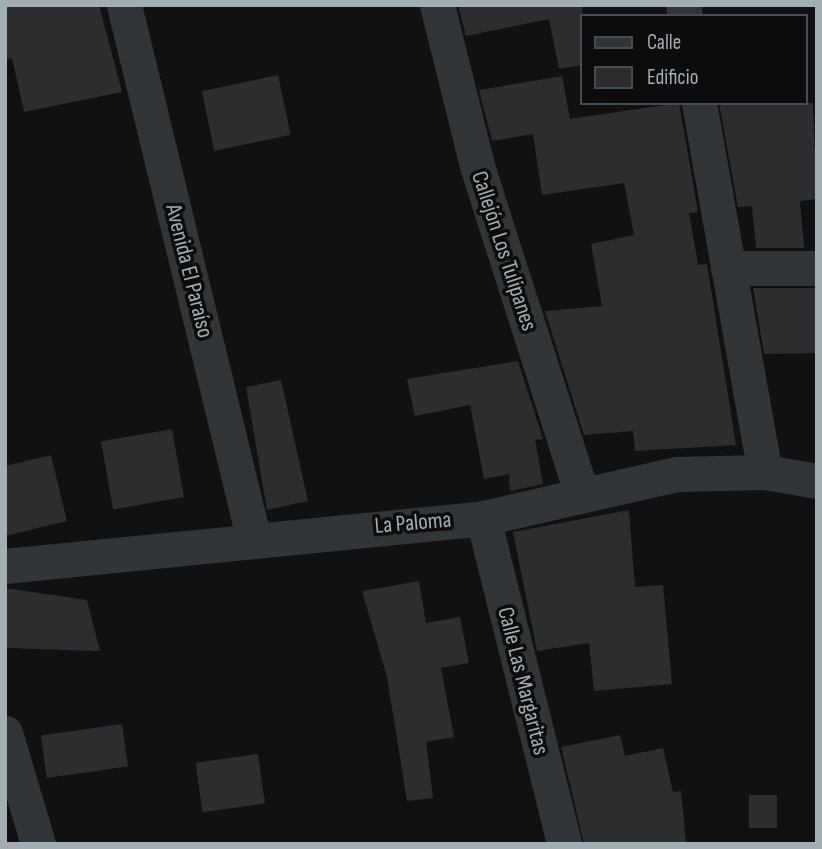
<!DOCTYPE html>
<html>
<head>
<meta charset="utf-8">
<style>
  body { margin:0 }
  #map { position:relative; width:822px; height:849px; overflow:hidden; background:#111112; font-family:"Sofia Sans Condensed",sans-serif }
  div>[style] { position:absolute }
  .building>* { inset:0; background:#2c2d2e; transform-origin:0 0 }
  .street>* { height:35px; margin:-17.5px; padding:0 17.5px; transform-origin:17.5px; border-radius:17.5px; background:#323537 }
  span { translate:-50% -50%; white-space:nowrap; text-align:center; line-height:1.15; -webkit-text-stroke:7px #0c0c0d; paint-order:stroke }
  .street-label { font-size:23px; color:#a2aeb3 }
  .frame { position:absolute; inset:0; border:7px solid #a2aeb3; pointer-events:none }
  .legend { position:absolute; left:580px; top:14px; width:228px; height:91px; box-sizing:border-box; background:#0c0c0d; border:2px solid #484d4f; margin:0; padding:9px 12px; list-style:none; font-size:21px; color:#a2aeb3 }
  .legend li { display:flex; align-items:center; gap:14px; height:35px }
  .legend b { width:35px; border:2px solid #484d4f }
</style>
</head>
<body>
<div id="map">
  <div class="building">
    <div style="clip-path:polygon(5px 5px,99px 5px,122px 92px,24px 112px,12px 58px,5px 60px)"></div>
    <div style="clip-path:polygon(458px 5px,582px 5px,582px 65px,559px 69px,549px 19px,466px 36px)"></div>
    <div style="left:278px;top:75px;width:61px;height:78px;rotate:78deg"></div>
    <div style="clip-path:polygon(562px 76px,570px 119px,679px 103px,698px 212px,689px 213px,698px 265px,707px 264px,736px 445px,635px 451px,633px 431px,584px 435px,545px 311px,602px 306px,591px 244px,634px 235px,624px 183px,542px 195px,533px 134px,492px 141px,479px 90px)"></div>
    <div style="clip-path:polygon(719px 103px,813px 103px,817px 199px,800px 201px,804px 248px,756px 248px,752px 206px,738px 207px)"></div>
    <div style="clip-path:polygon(753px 288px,817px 288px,817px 353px,764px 354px)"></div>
    <div style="clip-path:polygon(518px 361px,543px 439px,535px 440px,543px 484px,510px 491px,509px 474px,484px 479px,470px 405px,415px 416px,407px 379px)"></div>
    <div style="clip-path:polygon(281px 380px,308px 501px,267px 510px,246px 387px)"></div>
    <div style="left:172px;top:429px;width:69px;height:72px;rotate:80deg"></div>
    <div style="clip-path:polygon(51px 455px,67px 521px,5px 536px,5px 466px)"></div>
    <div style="clip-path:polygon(629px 510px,635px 587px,663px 585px,672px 684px,594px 691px,589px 643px,537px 651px,513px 532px)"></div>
    <div style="clip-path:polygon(419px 581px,426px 623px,460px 617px,469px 663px,441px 668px,454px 737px,426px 742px,433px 798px,407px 801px,387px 677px,362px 591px)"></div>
    <div style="clip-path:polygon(5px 588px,87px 600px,100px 651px,5px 648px)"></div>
    <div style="left:122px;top:724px;width:43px;height:82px;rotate:82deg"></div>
    <div style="clip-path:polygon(620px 735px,625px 756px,663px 748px,673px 792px,681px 791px,686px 842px,584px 844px,561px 747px)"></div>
    <div style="left:258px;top:754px;width:50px;height:63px;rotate:82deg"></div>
    <div style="left:749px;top:795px;width:28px;height:33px"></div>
  </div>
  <div class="street">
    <div style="left:124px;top:5px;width:546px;rotate:76.35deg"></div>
    <div style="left:437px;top:5px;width:169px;rotate:76deg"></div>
    <div style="left:478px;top:169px;width:341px;rotate:72.3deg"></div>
    <div style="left:683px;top:5px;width:11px;rotate:80deg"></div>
    <div style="left:699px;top:103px;width:375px;rotate:79.9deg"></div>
    <div style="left:728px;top:268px;width:89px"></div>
    <div style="left:483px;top:518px;width:336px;rotate:76deg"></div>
    <div style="left:5px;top:566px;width:480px;rotate:-5.7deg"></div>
    <div style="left:483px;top:518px;width:198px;rotate:-12.8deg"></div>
    <div style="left:676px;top:474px;width:89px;rotate:-1.3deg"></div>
    <div style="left:765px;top:472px;width:53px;rotate:9.8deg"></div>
    <div style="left:5px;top:733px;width:116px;rotate:73.4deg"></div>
  </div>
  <div class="street-label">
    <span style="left:504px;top:251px;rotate:72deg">Callejón Los Tulipanes</span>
    <span style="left:189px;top:271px;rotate:76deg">Avenida El Paraíso</span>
    <span style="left:413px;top:523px;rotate:-5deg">La Paloma</span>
    <span style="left:523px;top:681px;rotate:76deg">Calle Las Margaritas</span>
  </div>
  <div class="frame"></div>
  <ul class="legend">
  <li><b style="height:9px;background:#323537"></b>Calle</li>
  <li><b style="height:19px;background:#2c2d2e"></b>Edificio</li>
  </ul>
</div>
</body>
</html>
